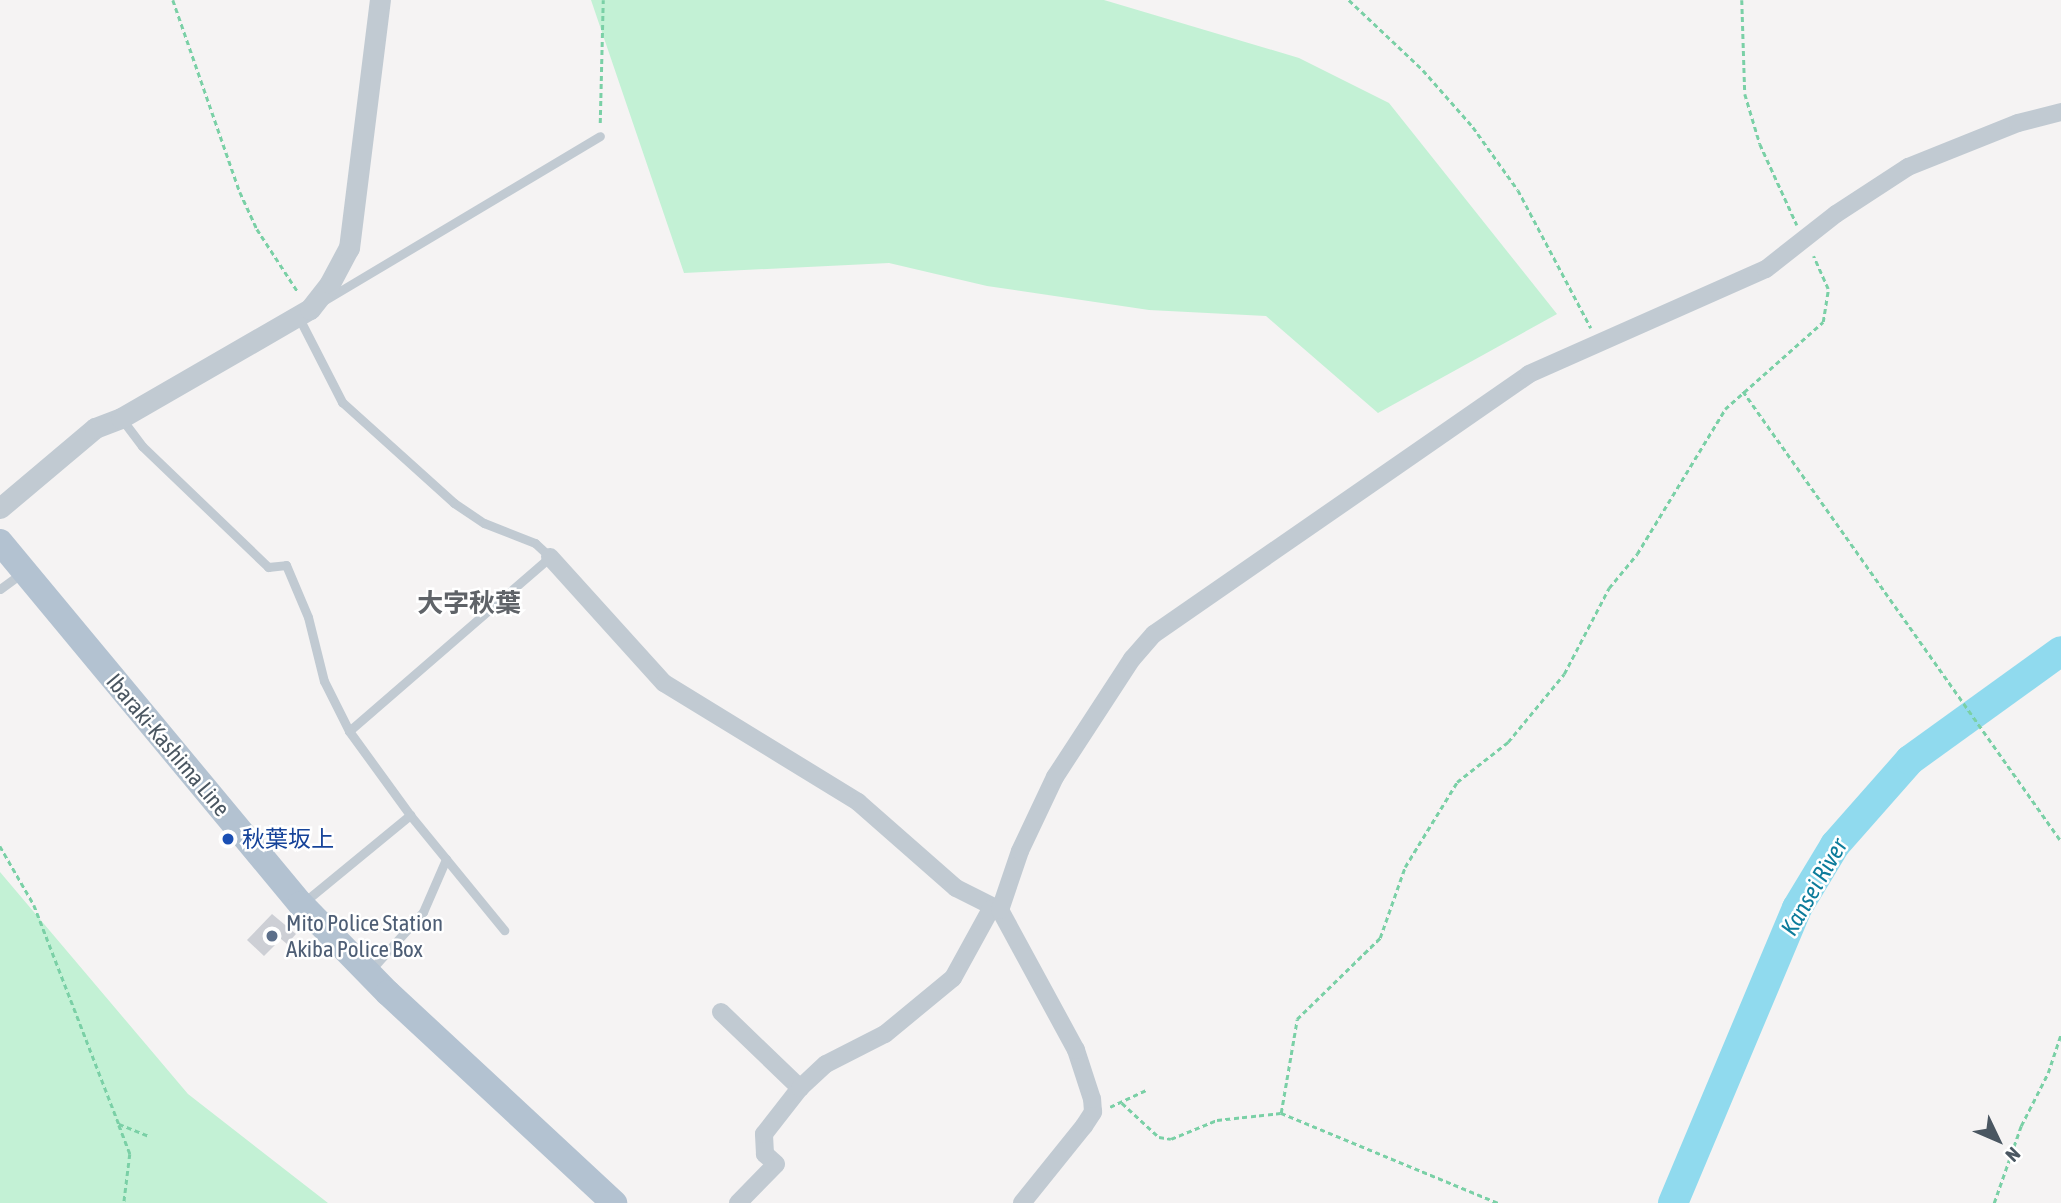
<!DOCTYPE html>
<html>
<head>
<meta charset="utf-8">
<style>
  body { margin:0 }
  #map { position:relative; width:2061px; height:1203px; overflow:hidden; background:#f5f3f3; font-family:"Asap Condensed","Noto Sans JP",sans-serif }
  div>[style] { position:absolute }
  .green>* { inset:0; background:#c3f1d5 }
  .river>* { height:30px; margin:-15px; padding:0 15px; transform-origin:15px; border-radius:15px; background:#90daee }
  .building>* { inset:0; background:#cdcfd5 }
  .path>* { height:2.5px; margin-top:-1.25px; transform-origin:0; background:repeating-linear-gradient(90deg,#7ad0a6 0 5px,transparent 0 8.5px) }
  .service>* { height:9px; margin:-4.5px; padding:0 4.5px; transform-origin:4.5px; border-radius:4.5px; background:#c1cad2 }
  .minor>* { height:18px; margin:-9px; padding:0 9px; transform-origin:9px; border-radius:9px; background:#c1cad2 }
  .tertiary>* { height:21px; margin:-10.5px; padding:0 10.5px; transform-origin:10.5px; border-radius:10.5px; background:#c1cad2 }
  .primary>* { height:26px; margin:-13px; padding:0 13px; transform-origin:13px; border-radius:13px; background:#b3c2d1 }
  .dots>* { width:19px; height:19px; translate:-50% -50%; box-sizing:border-box; border:4px solid #fff; border-radius:50% }
  span { translate:-50% -50%; white-space:nowrap; text-align:center; line-height:1.15; -webkit-text-stroke:5px #fff; paint-order:stroke }
  .street-label { font-size:23px; color:#4a5661 }
  .transit-label { font-size:23px; color:#164399 }
  .left { translate:0 -50%; text-align:left }
  .service-label { font-size:23px; color:#4e5e75 }
  .water-label { font-size:24px; color:#0c7c9b; font-style:italic }
  .quarter-label { font-size:26px; color:#5f6368; font-weight:700 }
  .north { position:absolute; left:1963px; top:1105px; width:70px; height:70px; -webkit-text-stroke:5px #fff; paint-order:stroke; rotate:134deg; font-size:19px; font-weight:700; line-height:28px; text-align:center; color:#4a5661 }
  .north::after { content:''; display:block; margin:auto; width:24px; height:32px; background:#4a5661; clip-path:polygon(50% 0,100% 100%,50% 72%,0 100%) }
</style>
</head>
<body>
<div id="map">
  <div class="green">
    <div style="clip-path:polygon(591px 0,1104px 0,1299px 58px,1389px 103px,1557px 314px,1378px 413px,1266px 316px,1149px 310px,987px 286px,889px 263px,684px 273px)"></div>
    <div style="clip-path:polygon(0 872px,188px 1094px,328px 1203px,0 1203px)"></div>
  </div>
  <div class="river">
    <div style="left:1673px;top:1203px;width:320px;rotate:-67.2deg"></div>
    <div style="left:1797px;top:908px;width:74px;rotate:-58.9deg"></div>
    <div style="left:1835px;top:845px;width:113px;rotate:-48.6deg"></div>
    <div style="left:1910px;top:760px;width:186px;rotate:-35.8deg"></div>
  </div>
  <div class="building">
    <div style="clip-path:polygon(272px 914px,296px 934px,287px 944px,281px 939px,264px 956px,247px 940px)"></div>
  </div>
  <div class="path">
    <div style="left:173px;top:0;width:203px;rotate:70.8deg"></div>
    <div style="left:240px;top:192px;width:41px;rotate:65.3deg"></div>
    <div style="left:257px;top:229px;width:75px;rotate:56.9deg"></div>
    <div style="left:1349px;top:0;width:102px;rotate:43.4deg"></div>
    <div style="left:1423px;top:70px;width:76px;rotate:48.7deg"></div>
    <div style="left:1473px;top:127px;width:77px;rotate:54.5deg"></div>
    <div style="left:1518px;top:190px;width:156px;rotate:62.1deg"></div>
    <div style="left:1742px;top:0;width:94px;rotate:88.2deg"></div>
    <div style="left:1745px;top:94px;width:52px;rotate:73.3deg"></div>
    <div style="left:1760px;top:144px;width:89px;rotate:65.4deg"></div>
    <div style="left:600px;top:123px;width:123px;rotate:-88.6deg"></div>
    <div style="left:1743px;top:391px;width:551px;rotate:54.75deg"></div>
    <div style="left:0;top:846px;width:68px;rotate:60deg"></div>
    <div style="left:34px;top:905px;width:235px;rotate:68.8deg"></div>
    <div style="left:119px;top:1124px;width:32px;rotate:22deg"></div>
    <div style="left:1122px;top:1103px;width:50px;rotate:42.6deg"></div>
    <div style="left:1159px;top:1137px;width:12px;rotate:9deg"></div>
    <div style="left:1171px;top:1139px;width:50px;rotate:-22.4deg"></div>
    <div style="left:1217px;top:1120px;width:64px;rotate:-6.2deg"></div>
    <div style="left:1281px;top:1113px;width:235px;rotate:22.5deg"></div>
    <div style="left:1110px;top:1107px;width:42px;rotate:-25.3deg"></div>
    <div style="left:1281px;top:1113px;width:95px;rotate:-80.3deg"></div>
    <div style="left:1297px;top:1019px;width:116px;rotate:-44.3deg"></div>
    <div style="left:1380px;top:938px;width:75px;rotate:-70.6deg"></div>
    <div style="left:1405px;top:867px;width:100px;rotate:-58.5deg"></div>
    <div style="left:1457px;top:782px;width:65px;rotate:-38.1deg"></div>
    <div style="left:1508px;top:742px;width:88px;rotate:-50.5deg"></div>
    <div style="left:1564px;top:674px;width:97px;rotate:-62.4deg"></div>
    <div style="left:1609px;top:588px;width:44px;rotate:-50.5deg"></div>
    <div style="left:1637px;top:554px;width:170px;rotate:-58.7deg"></div>
    <div style="left:1725px;top:409px;width:131px;rotate:-41.6deg"></div>
    <div style="left:1823px;top:322px;width:33px;rotate:-81deg"></div>
    <div style="left:1828px;top:289px;width:36px;rotate:-114deg"></div>
    <div style="left:119px;top:1125px;width:31px;rotate:69deg"></div>
    <div style="left:130px;top:1154px;width:49px;rotate:97deg"></div>
    <div style="left:1994px;top:1203px;width:82px;rotate:-70.7deg"></div>
    <div style="left:2021px;top:1126px;width:59px;rotate:-63deg"></div>
    <div style="left:2048px;top:1073px;width:41px;rotate:-71.6deg"></div>
  </div>
  <div class="service">
    <div style="left:325px;top:300px;width:320px;rotate:-30.8deg"></div>
    <div style="left:298px;top:316px;width:97px;rotate:62.9deg"></div>
    <div style="left:342px;top:402px;width:151px;rotate:42deg"></div>
    <div style="left:454px;top:503px;width:36px;rotate:34deg"></div>
    <div style="left:484px;top:523px;width:55px;rotate:21.4deg"></div>
    <div style="left:535px;top:543px;width:21px;rotate:43deg"></div>
    <div style="left:550px;top:557px;width:266px;rotate:139.1deg"></div>
    <div style="left:121px;top:418px;width:35px;rotate:53deg"></div>
    <div style="left:142px;top:446px;width:175px;rotate:43.8deg"></div>
    <div style="left:268px;top:567px;width:18px;rotate:-6deg"></div>
    <div style="left:286px;top:565px;width:56px;rotate:67.1deg"></div>
    <div style="left:308px;top:617px;width:66px;rotate:76deg"></div>
    <div style="left:324px;top:681px;width:56px;rotate:63.4deg"></div>
    <div style="left:349px;top:731px;width:104px;rotate:54deg"></div>
    <div style="left:410px;top:815px;width:149px;rotate:50.7deg"></div>
    <div style="left:0;top:589px;width:29px;rotate:-36deg"></div>
    <div style="left:303px;top:903px;width:139px;rotate:-39.4deg"></div>
    <div style="left:369px;top:972px;width:81px;rotate:-48deg"></div>
    <div style="left:423px;top:912px;width:58px;rotate:-66.5deg"></div>
  </div>
  <div class="minor">
    <div style="left:550px;top:557px;width:170px;rotate:47.9deg"></div>
    <div style="left:664px;top:683px;width:228px;rotate:31.5deg"></div>
    <div style="left:858px;top:802px;width:130px;rotate:41.3deg"></div>
    <div style="left:956px;top:888px;width:49px;rotate:26.6deg"></div>
    <div style="left:721px;top:1012px;width:110px;rotate:43.9deg"></div>
    <div style="left:738px;top:1203px;width:54px;rotate:-45.7deg"></div>
    <div style="left:776px;top:1164px;width:15px;rotate:-138deg"></div>
    <div style="left:765px;top:1154px;width:20px;rotate:-93deg"></div>
    <div style="left:764px;top:1134px;width:58px;rotate:-52deg"></div>
    <div style="left:800px;top:1088px;width:35px;rotate:-43deg"></div>
    <div style="left:826px;top:1064px;width:66px;rotate:-27deg"></div>
    <div style="left:885px;top:1034px;width:88px;rotate:-39.5deg"></div>
    <div style="left:953px;top:978px;width:79px;rotate:-61.2deg"></div>
    <div style="left:1022px;top:1203px;width:99px;rotate:-51.2deg"></div>
    <div style="left:1084px;top:1126px;width:17px;rotate:-57deg"></div>
    <div style="left:1093px;top:1112px;width:13px;rotate:-94deg"></div>
    <div style="left:1092px;top:1099px;width:52px;rotate:-108.1deg"></div>
    <div style="left:1076px;top:1050px;width:159px;rotate:-118.5deg"></div>
    <div style="left:1000px;top:910px;width:62px;rotate:-71.3deg"></div>
    <div style="left:1020px;top:851px;width:82px;rotate:-64.7deg"></div>
    <div style="left:1055px;top:777px;width:141px;rotate:-56.9deg"></div>
    <div style="left:1132px;top:659px;width:33px;rotate:-49deg"></div>
    <div style="left:1154px;top:634px;width:456px;rotate:-34.7deg"></div>
    <div style="left:1529px;top:374px;width:259px;rotate:-23.9deg"></div>
    <div style="left:1766px;top:269px;width:89px;rotate:-38.2deg"></div>
    <div style="left:1836px;top:214px;width:86px;rotate:-33.1deg"></div>
    <div style="left:1908px;top:167px;width:118px;rotate:-21.8deg"></div>
    <div style="left:2018px;top:123px;width:44px;rotate:-14.3deg"></div>
  </div>
  <div class="tertiary">
    <div style="left:0;top:508px;width:124px;rotate:-40.1deg"></div>
    <div style="left:95px;top:428px;width:28px;rotate:-21deg"></div>
    <div style="left:121px;top:418px;width:218px;rotate:-30deg"></div>
    <div style="left:310px;top:309px;width:33px;rotate:-52deg"></div>
    <div style="left:330px;top:283px;width:40px;rotate:-62deg"></div>
    <div style="left:349px;top:248px;width:250px;rotate:-82.9deg"></div>
  </div>
  <div class="primary">
    <div style="left:0;top:542px;width:471px;rotate:50.3deg"></div>
    <div style="left:301px;top:904px;width:124px;rotate:45.7deg"></div>
    <div style="left:388px;top:993px;width:309px;rotate:42.9deg"></div>
  </div>
  <div class="dots">
    <div style="left:228px;top:839px;background:#1a4fb4"></div>
    <div style="left:272px;top:936px;background:#5c6f8a"></div>
  </div>
  <div class="street-label">
    <span style="left:168px;top:745px;rotate:50deg">Ibaraki-Kashima Line</span>
  </div>
  <div class="transit-label">
    <span class="left" style="left:242px;top:839px">秋葉坂上</span>
  </div>
  <div class="service-label">
    <span class="left" style="left:286px;top:936px">Mito Police Station<br>Akiba Police Box</span>
  </div>
  <div class="water-label">
    <span style="left:1814px;top:887px;rotate:-60deg">Kansei River</span>
  </div>
  <div class="quarter-label">
    <span style="left:469px;top:604px">大字秋葉</span>
  </div>
  <div class="north">N</div>
</div>
</body>
</html>
